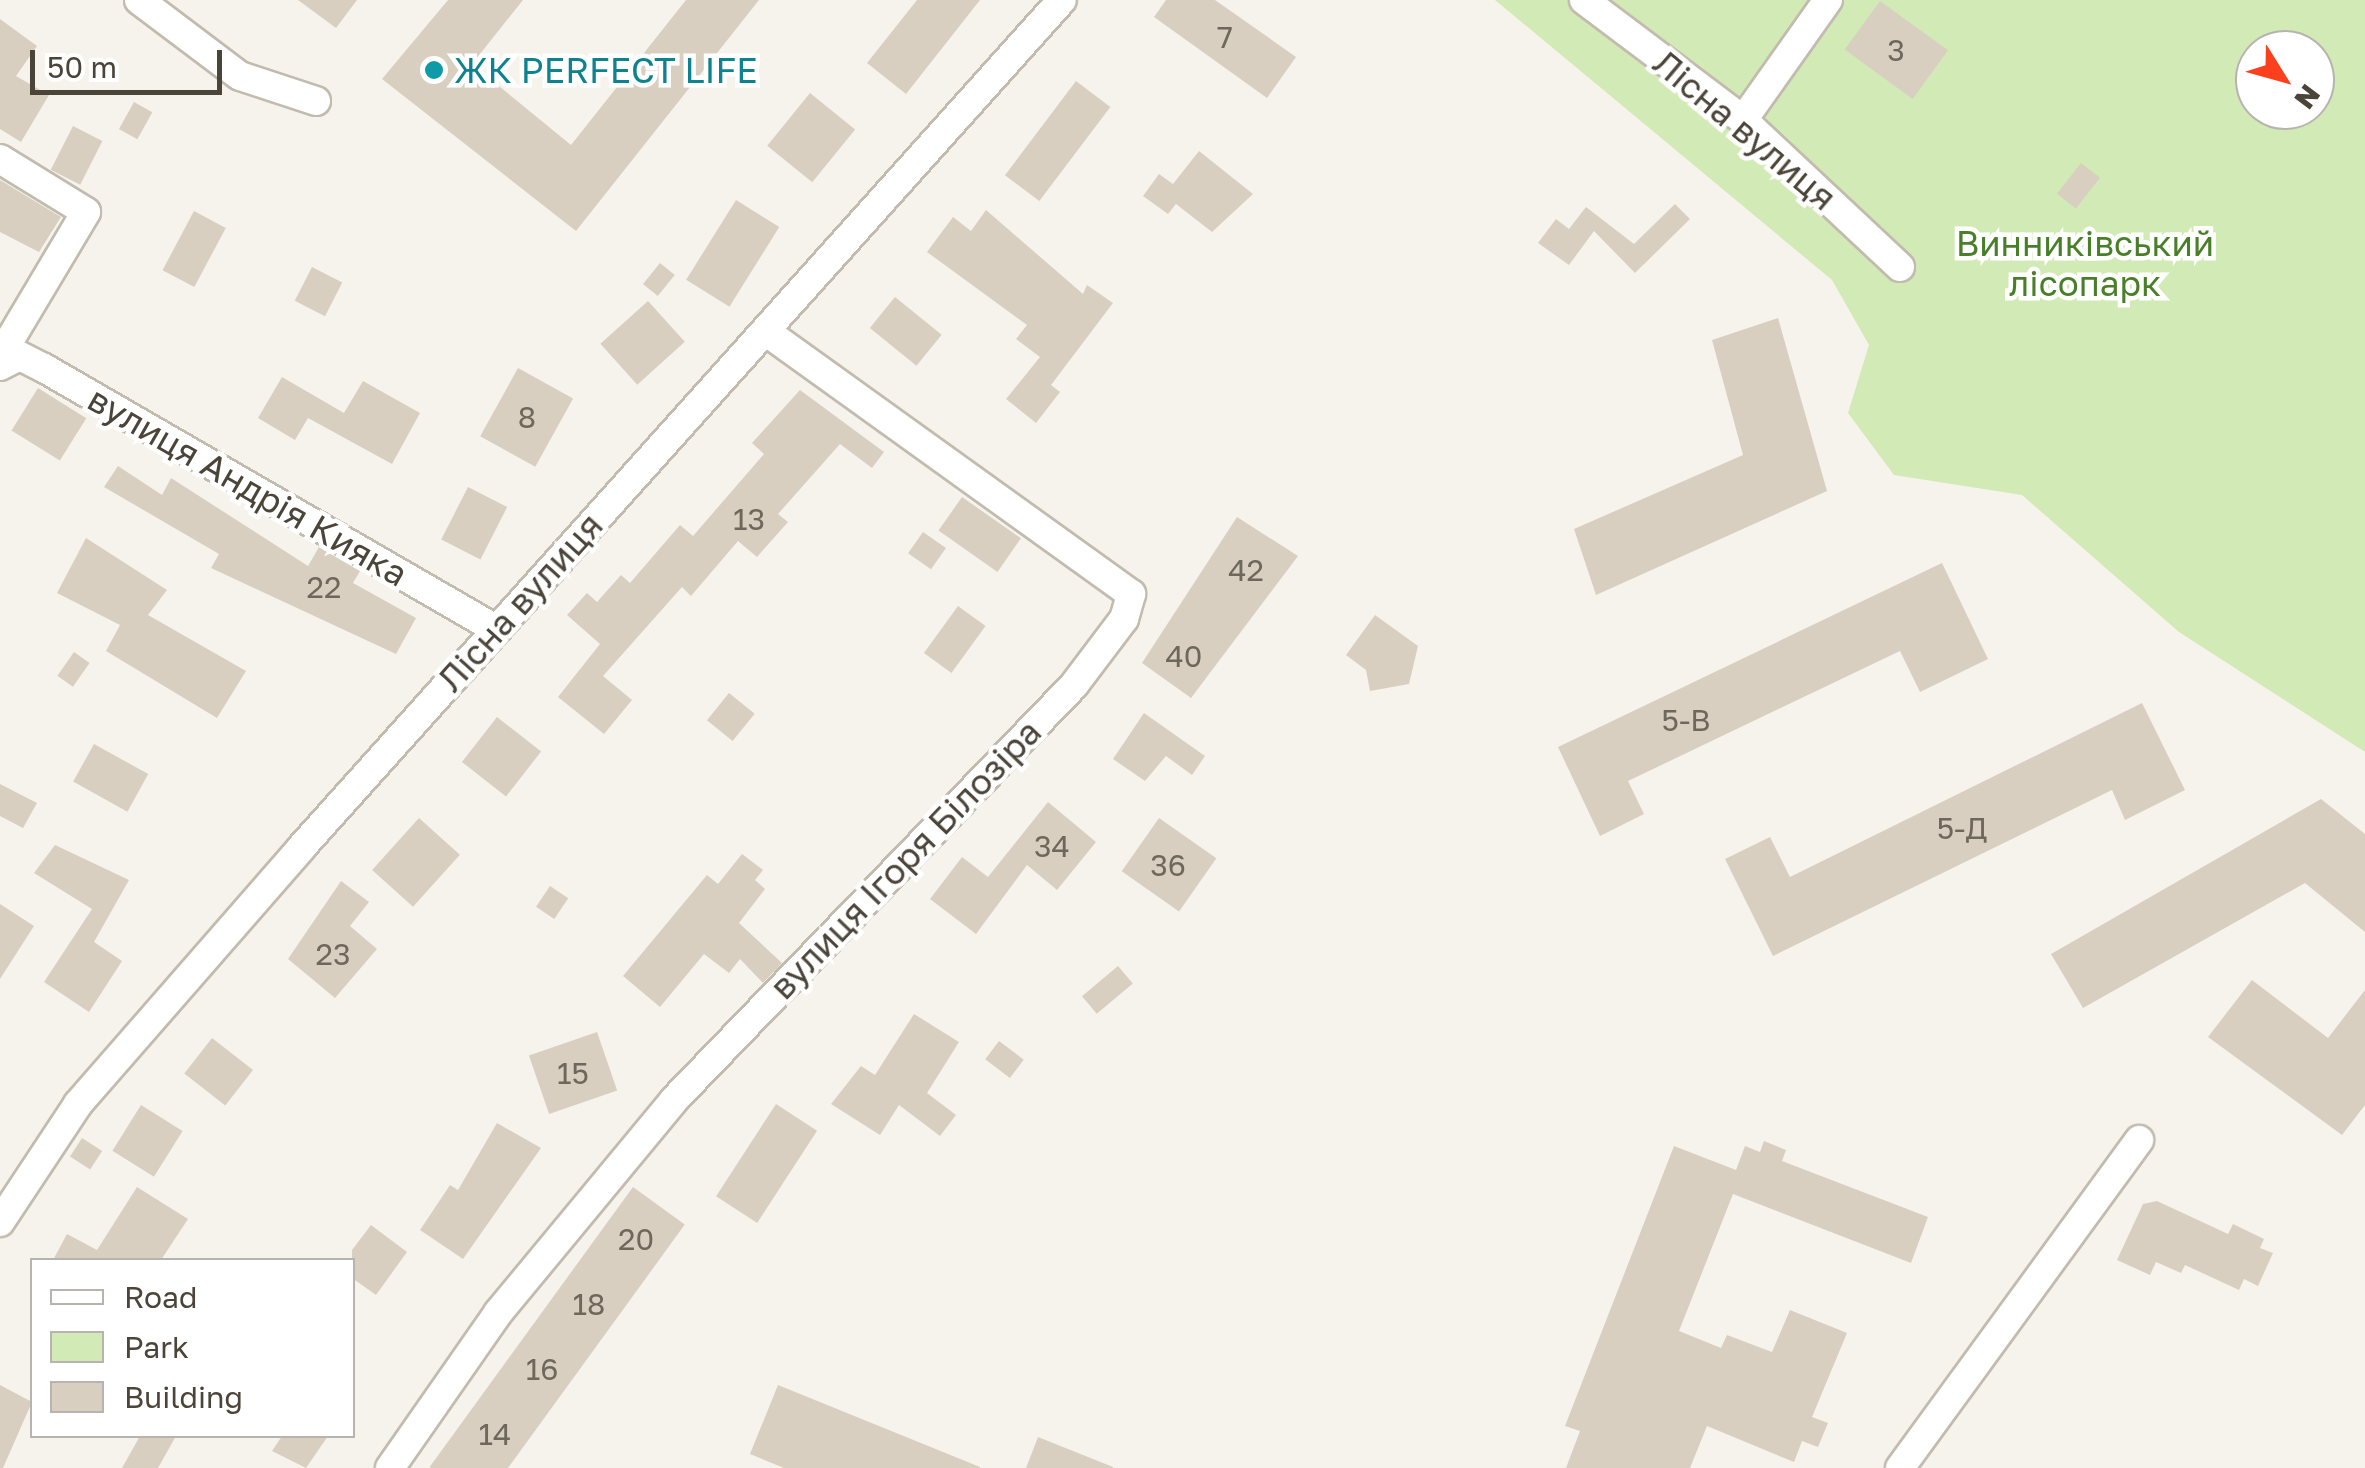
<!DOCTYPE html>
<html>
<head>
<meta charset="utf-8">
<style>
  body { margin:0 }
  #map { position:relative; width:2365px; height:1468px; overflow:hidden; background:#f6f3ec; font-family:"Golos Text",sans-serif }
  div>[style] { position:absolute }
  .green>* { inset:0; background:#d2eab5 }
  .building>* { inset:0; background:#d8cfc1; transform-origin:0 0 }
  .roads { filter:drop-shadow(2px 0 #c2bbae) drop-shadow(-2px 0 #c2bbae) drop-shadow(0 2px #c2bbae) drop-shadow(0 -2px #c2bbae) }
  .street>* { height:28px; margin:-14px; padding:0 14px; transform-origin:14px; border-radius:14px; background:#fff }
  .dots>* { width:28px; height:28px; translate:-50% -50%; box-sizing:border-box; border:5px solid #fff; border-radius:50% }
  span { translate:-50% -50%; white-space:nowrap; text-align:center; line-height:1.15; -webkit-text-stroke:9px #fff; paint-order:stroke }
  .number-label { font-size:30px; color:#6e675b }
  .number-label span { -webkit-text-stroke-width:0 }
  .culture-label { font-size:35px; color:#0d838f }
  .left { translate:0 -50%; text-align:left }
  .street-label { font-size:35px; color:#4b4439 }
  .park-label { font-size:35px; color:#4a7f2a }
  .legend { position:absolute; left:30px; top:1258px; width:325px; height:180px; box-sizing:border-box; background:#fff; border:2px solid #b7b4b0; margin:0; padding:12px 18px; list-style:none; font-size:30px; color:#4b4439 }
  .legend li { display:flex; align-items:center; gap:20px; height:50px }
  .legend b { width:50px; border:2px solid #b7b4b0 }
  .north { position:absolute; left:2235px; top:30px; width:100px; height:100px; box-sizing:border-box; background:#fff; border:2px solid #b7b4b0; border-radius:50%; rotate:127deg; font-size:28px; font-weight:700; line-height:40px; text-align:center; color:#4b4439 }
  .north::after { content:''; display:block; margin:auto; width:35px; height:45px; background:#fc3f1d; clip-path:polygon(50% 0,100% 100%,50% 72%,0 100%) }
  .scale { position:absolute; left:30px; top:50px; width:192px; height:45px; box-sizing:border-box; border:5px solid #4b4439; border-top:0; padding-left:12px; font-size:30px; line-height:35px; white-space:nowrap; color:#4b4439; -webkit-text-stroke:8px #fff; paint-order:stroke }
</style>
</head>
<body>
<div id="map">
  <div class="green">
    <div style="clip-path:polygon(evenodd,1495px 0,2365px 0,2365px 752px,2179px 632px,2022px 495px,1894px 475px,1848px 413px,1869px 345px,1832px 280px,1495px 0,2255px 50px,2315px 50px,2315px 110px,2255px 110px,2255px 50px)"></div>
  </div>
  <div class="building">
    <div style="clip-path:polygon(298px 0,357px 0,336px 28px)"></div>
    <div style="clip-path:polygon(448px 0,523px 0,472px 64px,571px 145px,686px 0,759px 0,576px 231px,382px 79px)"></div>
    <div style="clip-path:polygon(917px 0,980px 0,906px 94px,867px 63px)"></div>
    <div style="clip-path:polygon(1166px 0,1215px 0,1296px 57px,1267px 98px,1154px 17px)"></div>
    <div style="left:1880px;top:1px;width:84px;height:60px;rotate:36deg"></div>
    <div style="clip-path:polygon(0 19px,37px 46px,16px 76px,49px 95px,21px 142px,0 129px)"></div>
    <div style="left:1076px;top:81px;width:43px;height:118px;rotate:37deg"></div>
    <div style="left:810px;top:93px;width:58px;height:68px;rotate:39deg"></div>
    <div style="left:134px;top:102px;width:21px;height:31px;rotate:29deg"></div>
    <div style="left:73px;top:126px;width:33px;height:49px;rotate:27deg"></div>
    <div style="clip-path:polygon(1199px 151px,1253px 194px,1212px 232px,1176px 204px,1168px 214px,1143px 196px,1159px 174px,1173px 184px)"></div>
    <div style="left:2081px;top:163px;width:24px;height:39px;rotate:38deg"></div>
    <div style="clip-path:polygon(0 180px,61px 217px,39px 252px,0 232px)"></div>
    <div style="left:736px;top:200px;width:51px;height:94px;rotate:32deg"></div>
    <div style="clip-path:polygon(1675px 204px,1690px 219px,1635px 273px,1594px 231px,1569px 265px,1538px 243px,1556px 219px,1569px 229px,1586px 207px,1634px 244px)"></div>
    <div style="clip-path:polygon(986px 210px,1083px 294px,1087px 285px,1113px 303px,1051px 385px,1060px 392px,1036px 423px,1006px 399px,1040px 357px,1016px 339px,1027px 325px,927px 252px,953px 217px,971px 231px)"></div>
    <div style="left:194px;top:211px;width:36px;height:67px;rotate:28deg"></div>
    <div style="left:660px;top:263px;width:19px;height:27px;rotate:39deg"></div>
    <div style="left:312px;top:267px;width:34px;height:38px;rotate:27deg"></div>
    <div style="left:895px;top:297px;width:60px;height:40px;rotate:39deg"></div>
    <div style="left:648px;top:301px;width:55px;height:64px;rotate:48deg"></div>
    <div style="clip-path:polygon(1778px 318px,1827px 491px,1596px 595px,1574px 529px,1743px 455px,1712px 340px)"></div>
    <div style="left:518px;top:368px;width:63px;height:78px;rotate:29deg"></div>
    <div style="clip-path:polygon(282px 377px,344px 413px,363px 381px,420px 413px,392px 464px,308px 418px,295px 440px,258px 418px)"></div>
    <div style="left:38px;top:388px;width:57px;height:50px;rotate:32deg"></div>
    <div style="clip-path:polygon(800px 390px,884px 452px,872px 468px,840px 444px,778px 514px,788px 522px,757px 557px,738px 541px,691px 596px,682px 587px,603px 676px,632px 700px,604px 734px,558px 697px,600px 644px,567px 615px,587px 593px,597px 602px,621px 575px,630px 583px,680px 525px,693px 536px,764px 454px,752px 443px)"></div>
    <div style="clip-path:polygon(118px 466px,162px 495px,171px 478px,308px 566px,319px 547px,360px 571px,353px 583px,416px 618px,396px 654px,211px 568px,219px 554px,104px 487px)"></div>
    <div style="left:468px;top:487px;width:44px;height:59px;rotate:27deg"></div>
    <div style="left:962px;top:497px;width:72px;height:41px;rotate:35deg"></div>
    <div style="clip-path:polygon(1237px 517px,1298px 556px,1191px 698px,1142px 663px)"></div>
    <div style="left:923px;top:532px;width:28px;height:26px;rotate:35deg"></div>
    <div style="clip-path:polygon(86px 538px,167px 590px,148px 615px,246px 671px,217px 718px,106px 651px,120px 625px,57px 593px)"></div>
    <div style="clip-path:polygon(1942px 563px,1988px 659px,1920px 692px,1900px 651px,1628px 781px,1644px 814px,1600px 836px,1558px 747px)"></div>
    <div style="left:958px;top:606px;width:34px;height:58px;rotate:36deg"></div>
    <div style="clip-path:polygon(1375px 615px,1418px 646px,1409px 684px,1370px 691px,1366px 670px,1346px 655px)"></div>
    <div style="left:74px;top:652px;width:19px;height:29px;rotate:35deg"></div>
    <div style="left:729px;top:693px;width:33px;height:35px;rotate:39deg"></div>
    <div style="clip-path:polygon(2142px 703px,2185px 790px,2125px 820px,2112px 790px,1773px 956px,1725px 859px,1770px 837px,1790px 877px)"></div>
    <div style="clip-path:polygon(1144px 713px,1205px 756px,1192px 775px,1166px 756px,1145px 781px,1113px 759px)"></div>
    <div style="left:497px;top:717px;width:56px;height:57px;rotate:38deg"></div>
    <div style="left:94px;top:744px;width:62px;height:43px;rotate:29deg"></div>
    <div style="clip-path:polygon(0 784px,37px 803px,23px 828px,0 816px)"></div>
    <div style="clip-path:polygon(2321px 799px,2365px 834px,2365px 932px,2305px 883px,2083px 1008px,2051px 954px)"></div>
    <div style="clip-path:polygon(1048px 802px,1096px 842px,1057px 890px,1027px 865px,976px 934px,930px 899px,962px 857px,988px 877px)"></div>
    <div style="left:419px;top:818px;width:55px;height:70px;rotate:42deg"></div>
    <div style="left:1159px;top:818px;width:70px;height:65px;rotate:35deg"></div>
    <div style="clip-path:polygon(55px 845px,129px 880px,94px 942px,122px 961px,89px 1012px,44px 982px,92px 909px,34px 873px)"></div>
    <div style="clip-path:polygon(742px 854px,763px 870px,755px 880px,765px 889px,739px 923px,782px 963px,763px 983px,740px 959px,729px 973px,704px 954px,660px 1007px,623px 976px,707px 875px,718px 884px)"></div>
    <div style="clip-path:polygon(341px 881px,369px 902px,350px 926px,377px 949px,335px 998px,288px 959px)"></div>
    <div style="left:550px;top:886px;width:22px;height:25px;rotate:34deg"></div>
    <div style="clip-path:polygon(0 904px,34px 926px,0 979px)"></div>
    <div style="left:1118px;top:966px;width:23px;height:47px;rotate:50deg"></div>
    <div style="clip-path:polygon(2252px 980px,2328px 1038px,2365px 990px,2365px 1105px,2342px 1135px,2208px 1037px)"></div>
    <div style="clip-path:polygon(914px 1014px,959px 1042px,927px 1093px,956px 1115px,940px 1136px,899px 1105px,880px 1135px,831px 1104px,861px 1066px,875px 1075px)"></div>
    <div style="left:597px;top:1032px;width:62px;height:72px;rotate:71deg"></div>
    <div style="left:212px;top:1038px;width:52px;height:45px;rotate:38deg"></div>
    <div style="left:999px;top:1041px;width:31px;height:23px;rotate:37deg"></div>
    <div style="left:776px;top:1104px;width:49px;height:110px;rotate:33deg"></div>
    <div style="left:141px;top:1105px;width:49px;height:54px;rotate:32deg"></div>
    <div style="clip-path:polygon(497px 1123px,541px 1148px,463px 1259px,420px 1230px,450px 1185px,458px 1190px)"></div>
    <div style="left:82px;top:1138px;width:24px;height:22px;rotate:33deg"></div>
    <div style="clip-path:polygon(1764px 1141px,1786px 1150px,1782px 1161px,1928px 1217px,1911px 1263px,1733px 1194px,1679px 1331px,1721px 1348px,1727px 1335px,1772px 1352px,1790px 1310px,1847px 1333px,1812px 1417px,1828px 1423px,1818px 1447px,1802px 1441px,1794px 1462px,1707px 1426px,1690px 1468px,1566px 1468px,1580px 1431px,1565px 1426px,1674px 1146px,1736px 1170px,1745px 1146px,1760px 1152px)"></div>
    <div style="clip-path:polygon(137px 1187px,188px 1219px,161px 1260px,53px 1260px,67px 1234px,97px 1250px)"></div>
    <div style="left:633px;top:1187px;width:64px;height:346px;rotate:36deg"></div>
    <div style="clip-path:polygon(2157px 1201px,2228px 1234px,2233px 1224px,2264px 1239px,2260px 1248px,2273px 1253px,2258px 1286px,2244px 1279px,2239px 1290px,2185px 1265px,2181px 1273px,2156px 1262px,2150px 1275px,2117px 1260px,2143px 1204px)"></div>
    <div style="clip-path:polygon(371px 1225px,407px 1252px,376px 1295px,352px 1278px,352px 1250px)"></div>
    <div style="clip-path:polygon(0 1385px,32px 1402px,3px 1468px,0 1468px)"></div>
    <div style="clip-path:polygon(778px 1385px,980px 1467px,980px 1468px,784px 1468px,750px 1454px)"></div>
    <div style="clip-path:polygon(140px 1436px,176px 1436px,158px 1468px,122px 1468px)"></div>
    <div style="clip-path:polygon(282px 1436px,328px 1436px,306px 1468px,272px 1451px)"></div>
    <div style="clip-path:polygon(1038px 1437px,1113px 1467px,1113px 1468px,1026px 1468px)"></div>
  </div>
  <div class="roads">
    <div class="street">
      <div style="left:139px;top:0;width:126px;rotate:37deg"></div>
      <div style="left:240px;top:76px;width:80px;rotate:18.2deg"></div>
      <div style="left:1584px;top:0;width:199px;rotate:37deg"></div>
      <div style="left:1743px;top:120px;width:215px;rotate:43.1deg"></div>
      <div style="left:1743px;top:120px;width:147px;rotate:-54.7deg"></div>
      <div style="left:0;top:159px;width:101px;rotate:31.6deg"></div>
      <div style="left:86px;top:212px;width:168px;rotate:120.8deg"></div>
      <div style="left:0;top:366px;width:22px;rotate:-27deg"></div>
      <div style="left:20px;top:356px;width:27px;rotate:27deg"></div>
      <div style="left:44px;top:368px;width:520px;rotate:30.02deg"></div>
      <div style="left:0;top:1222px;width:141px;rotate:-56.5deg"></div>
      <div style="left:78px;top:1104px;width:340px;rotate:-48.9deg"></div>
      <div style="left:301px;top:848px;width:1139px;rotate:-48.1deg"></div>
      <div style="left:390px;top:1468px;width:189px;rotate:-55.1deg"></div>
      <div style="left:498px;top:1313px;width:276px;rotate:-50.4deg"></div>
      <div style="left:674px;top:1100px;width:576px;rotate:-46.05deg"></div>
      <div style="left:1074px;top:685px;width:83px;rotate:-52.9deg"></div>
      <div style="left:1124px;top:619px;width:26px;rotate:-74deg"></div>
      <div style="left:1131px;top:594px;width:447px;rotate:-144.3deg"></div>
      <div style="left:1900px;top:1468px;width:406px;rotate:-53.9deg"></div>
    </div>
  </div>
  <div class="dots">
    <div style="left:434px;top:70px;background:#0f9aa8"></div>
  </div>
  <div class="number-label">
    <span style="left:1225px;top:37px">7</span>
    <span style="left:1896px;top:50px">3</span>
    <span style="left:527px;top:417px">8</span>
    <span style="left:749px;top:519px">13</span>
    <span style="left:1246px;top:570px">42</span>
    <span style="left:324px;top:587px">22</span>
    <span style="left:1184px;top:656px">40</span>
    <span style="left:1686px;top:720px">5-В</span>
    <span style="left:1962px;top:828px">5-Д</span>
    <span style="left:1052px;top:846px">34</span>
    <span style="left:1168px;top:865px">36</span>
    <span style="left:333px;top:954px">23</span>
    <span style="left:573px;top:1073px">15</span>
    <span style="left:636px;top:1239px">20</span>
    <span style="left:589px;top:1304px">18</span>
    <span style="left:542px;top:1369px">16</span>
    <span style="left:495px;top:1434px">14</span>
  </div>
  <div class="culture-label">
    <span class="left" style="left:454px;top:70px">ЖК PERFECT LIFE</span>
  </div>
  <div class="street-label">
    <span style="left:1745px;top:130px;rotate:40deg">Лісна вулиця</span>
    <span style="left:248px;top:486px;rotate:30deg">вулиця Андрія Кияка</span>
    <span style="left:520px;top:602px;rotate:-48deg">Лісна вулиця</span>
    <span style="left:905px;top:859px;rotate:-46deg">вулиця Ігоря Білозіра</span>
  </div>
  <div class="park-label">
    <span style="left:2085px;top:263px">Винниківський<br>лісопарк</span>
  </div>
  <ul class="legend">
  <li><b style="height:12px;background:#fff"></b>Road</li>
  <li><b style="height:28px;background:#d2eab5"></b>Park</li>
  <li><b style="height:28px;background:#d8cfc1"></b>Building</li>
  </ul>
  <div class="north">N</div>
  <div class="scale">50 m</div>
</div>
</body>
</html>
